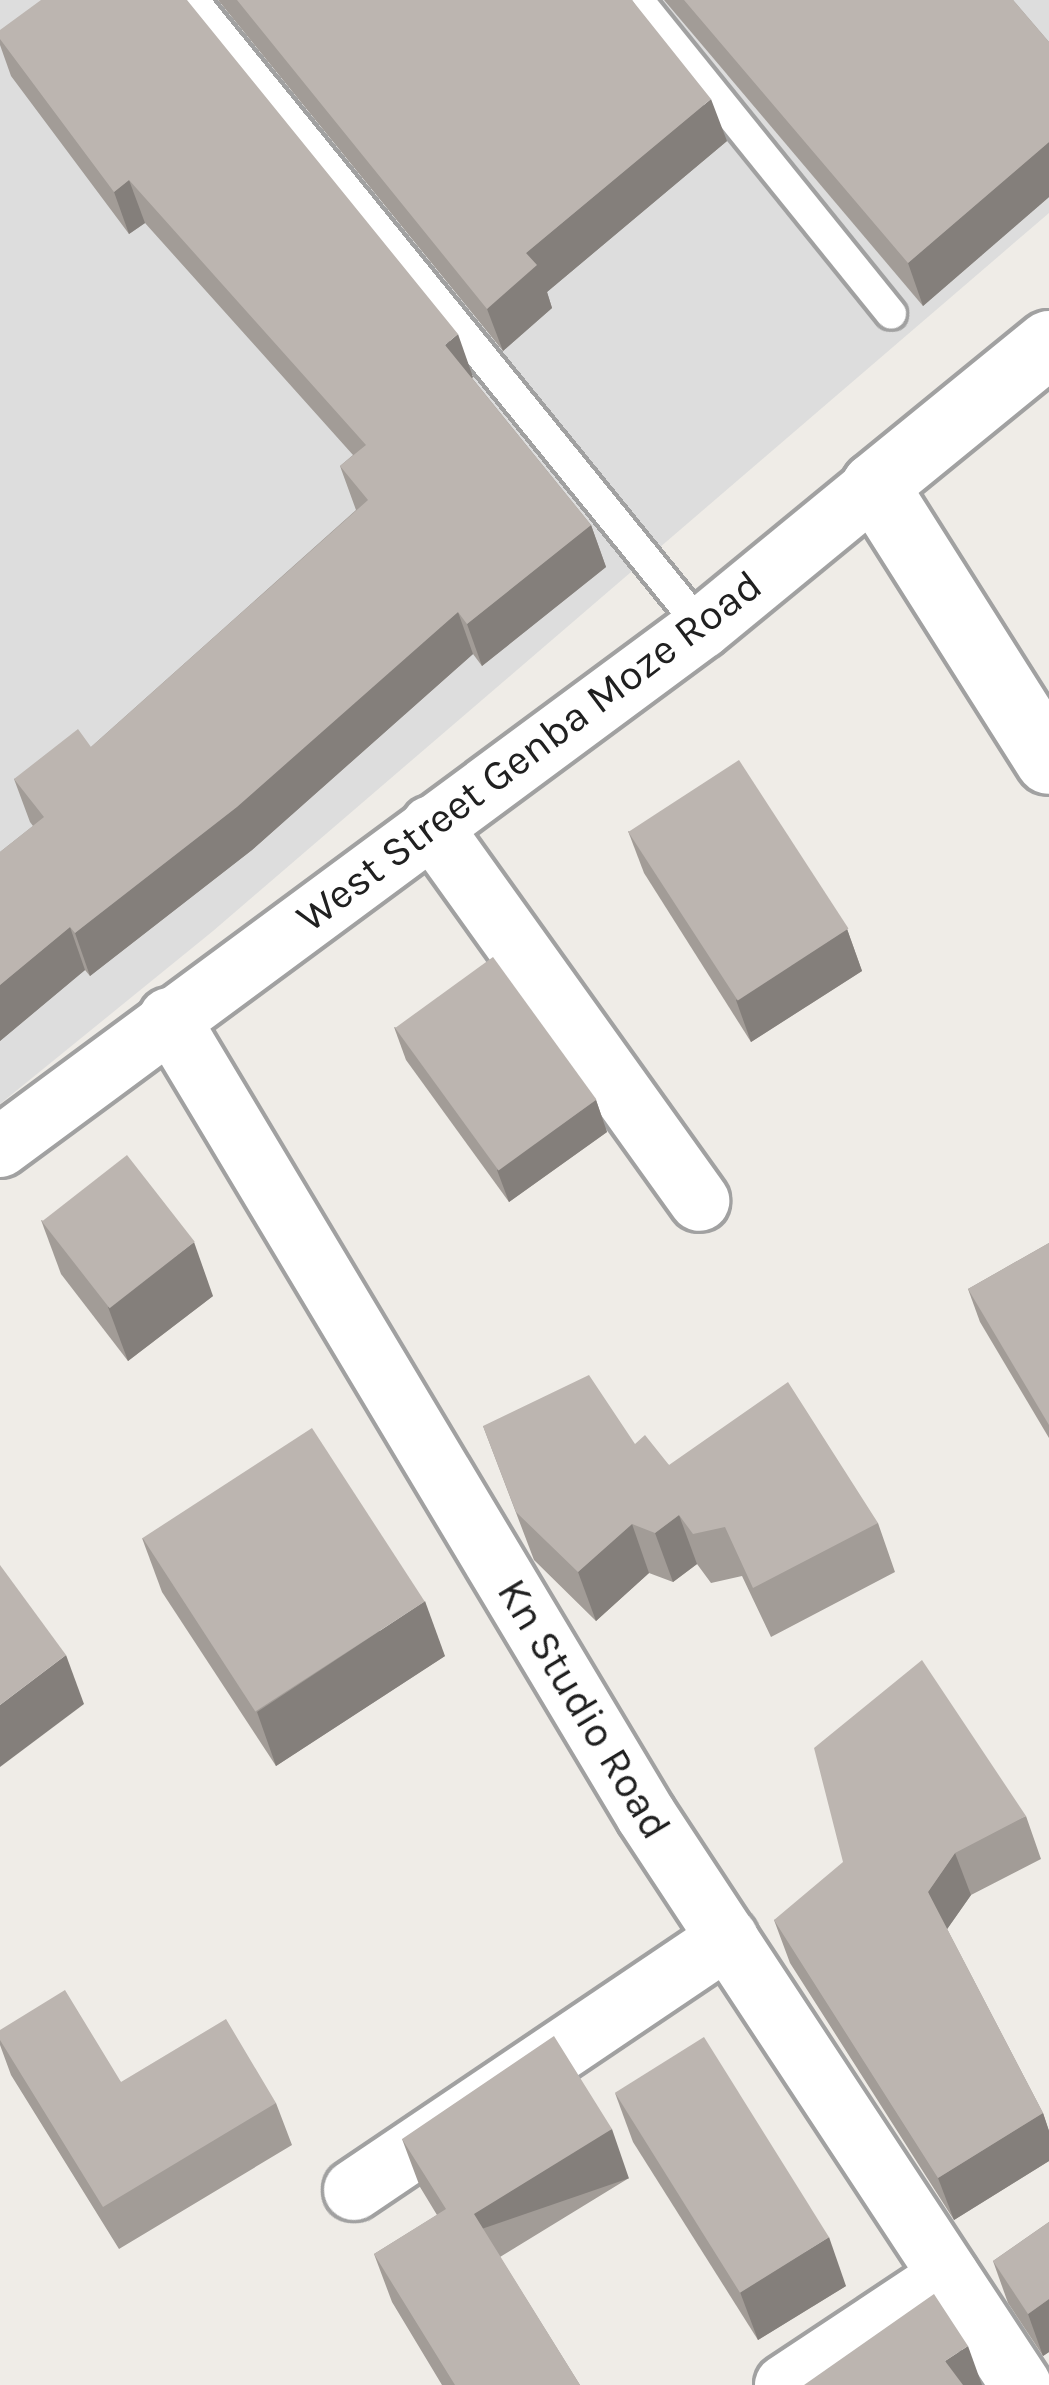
<!DOCTYPE html>
<html>
<head>
<meta charset="utf-8">
<style>
  body { margin:0 }
  #map { position:relative; width:1049px; height:2385px; overflow:hidden; background:#efece7; font-family:Karla,sans-serif }
  div>[style] { position:absolute }
  .residential>* { inset:0; background:#ddd }
  .roads { filter:drop-shadow(3px 0 #a1a1a1) drop-shadow(-3px 0 #a1a1a1) drop-shadow(0 3px #a1a1a1) drop-shadow(0 -3px #a1a1a1) }
  .service>* { height:30px; margin:-15px; padding:0 15px; transform-origin:15px; border-radius:15px; background:#fff }
  .minor>* { height:60px; margin:-30px; padding:0 30px; transform-origin:30px; border-radius:30px; background:#fff }
  .tertiary>* { height:66px; margin:-33px; padding:0 33px; transform-origin:33px; border-radius:33px; background:#fff }
  .wall>* { inset:0; background:#a29c97 }
  .shaded-wall>* { inset:0; background:#847f7b; transform-origin:0 0 }
  .building>* { inset:0; background:#bcb5b0; transform-origin:0 0 }
  span { translate:-50% -50%; white-space:nowrap; text-align:center; line-height:1.15; -webkit-text-stroke:9px #fff; paint-order:stroke }
  .street-label { font-size:42px; color:#202020 }
</style>
</head>
<body>
<div id="map">
  <div class="residential">
    <div style="clip-path:polygon(0 0,1049px 0,1049px 213px,213px 931px,0 1104px)"></div>
  </div>
  <div class="roads">
    <div class="service">
      <div style="left:193px;top:0;width:808px;rotate:50.97deg"></div>
      <div style="left:638px;top:0;width:403px;rotate:51.1deg"></div>
    </div>
    <div class="minor">
      <div style="left:431px;top:826px;width:461px;rotate:54.4deg"></div>
      <div style="left:169px;top:1018px;width:929px;rotate:59.1deg"></div>
      <div style="left:646px;top:1815px;width:682px;rotate:56.66deg"></div>
      <div style="left:0;top:1147px;width:873px;rotate:-36.48deg"></div>
      <div style="left:702px;top:628px;width:224px;rotate:-39.4deg"></div>
      <div style="left:354px;top:2190px;width:451px;rotate:-34deg"></div>
      <div style="left:785px;top:2385px;width:197px;rotate:-33.6deg"></div>
    </div>
    <div class="tertiary">
      <div style="left:1049px;top:344px;width:225px;rotate:140.8deg"></div>
      <div style="left:875px;top:486px;width:325px;rotate:57.7deg"></div>
    </div>
  </div>
  <div class="wall">
    <div style="clip-path:polygon(218px 0,632px 0,727px 141px,547px 292px,552px 308px,503px 351px)"></div>
    <div style="clip-path:polygon(664px 0,1013px 0,1049px 42px,1049px 197px,923px 306px)"></div>
    <div style="clip-path:polygon(0 30px,473px 377px,472px 378px,591px 525px,606px 567px,482px 666px,473px 654px,252px 850px,90px 976px,85px 970px,0 1041px,0 852px,33px 826px,30px 822px,14px 779px,91px 747px,356px 510px,340px 466px,353px 455px,145px 223px,129px 234px,11px 76px,0 45px)"></div>
    <div style="clip-path:polygon(628px 831px,847px 929px,862px 971px,751px 1042px,644px 873px)"></div>
    <div style="clip-path:polygon(394px 1027px,596px 1100px,607px 1132px,509px 1202px,406px 1060px)"></div>
    <div style="clip-path:polygon(41px 1220px,213px 1296px,128px 1361px,61px 1274px)"></div>
    <div style="clip-path:polygon(1049px 1243px,1049px 1438px,980px 1322px,968px 1289px)"></div>
    <div style="clip-path:polygon(483px 1426px,635px 1444px,669px 1465px,878px 1523px,895px 1572px,771px 1637px,742px 1576px,711px 1583px,697px 1564px,673px 1582px,649px 1573px,596px 1621px,534px 1560px)"></div>
    <div style="clip-path:polygon(142px 1538px,445px 1656px,276px 1766px,162px 1592px)"></div>
    <div style="clip-path:polygon(1026px 1816px,1041px 1859px,971px 1895px,947px 1929px,1043px 2113px,1049px 2131px,1049px 2161px,954px 2220px,790px 1963px,774px 1920px)"></div>
    <div style="clip-path:polygon(0 2030px,121px 2082px,276px 2103px,292px 2145px,119px 2249px,11px 2075px,0 2045px)"></div>
    <div style="clip-path:polygon(615px 2093px,846px 2286px,758px 2340px,633px 2142px)"></div>
    <div style="clip-path:polygon(402px 2139px,629px 2178px,500px 2257px,580px 2385px,442px 2385px,392px 2302px,374px 2254px,437px 2215px,420px 2187px)"></div>
    <div style="clip-path:polygon(1049px 2222px,1049px 2352px,1043px 2356px,1008px 2303px,993px 2261px)"></div>
  </div>
  <div class="shaded-wall">
    <div style="clip-path:polygon(711px 99px,727px 141px,547px 292px,552px 308px,503px 351px,487px 309px,526px 253px)"></div>
    <div style="clip-path:polygon(1049px 142px,1049px 197px,923px 306px,908px 263px)"></div>
    <div style="clip-path:polygon(129px 180px,145px 223px,129px 234px,114px 192px)"></div>
    <div style="clip-path:polygon(458px 334px,473px 377px,461px 387px,445px 345px)"></div>
    <div style="clip-path:polygon(591px 525px,606px 567px,482px 666px,467px 624px)"></div>
    <div style="clip-path:polygon(458px 612px,473px 654px,252px 850px,90px 976px,75px 933px)"></div>
    <div style="clip-path:polygon(70px 927px,85px 970px,0 1041px,0 985px)"></div>
    <div style="clip-path:polygon(847px 929px,862px 971px,751px 1042px,736px 1000px)"></div>
    <div style="clip-path:polygon(596px 1100px,607px 1132px,509px 1202px,497px 1170px)"></div>
    <div style="clip-path:polygon(194px 1242px,213px 1296px,128px 1361px,108px 1307px)"></div>
    <div style="clip-path:polygon(679px 1515px,697px 1564px,673px 1582px,655px 1533px)"></div>
    <div style="clip-path:polygon(632px 1524px,649px 1573px,596px 1621px,578px 1572px)"></div>
    <div style="clip-path:polygon(425px 1601px,445px 1656px,276px 1766px,257px 1712px)"></div>
    <div style="clip-path:polygon(66px 1655px,84px 1704px,0 1767px,0 1705px)"></div>
    <div style="clip-path:polygon(955px 1853px,971px 1895px,943px 1935px,928px 1892px)"></div>
    <div style="clip-path:polygon(1043px 2113px,1049px 2131px,1049px 2161px,954px 2220px,938px 2178px)"></div>
    <div style="left:612px;top:2129px;width:52px;height:162px;rotate:71deg"></div>
    <div style="clip-path:polygon(829px 2237px,846px 2286px,758px 2340px,740px 2292px)"></div>
    <div style="clip-path:polygon(1049px 2299px,1049px 2352px,1043px 2356px,1028px 2314px)"></div>
    <div style="clip-path:polygon(968px 2346px,982px 2385px,954px 2385px,945px 2361px)"></div>
  </div>
  <div class="building">
    <div style="clip-path:polygon(41px 0,187px 0,458px 334px,445px 345px,591px 525px,467px 624px,458px 612px,237px 807px,75px 933px,70px 927px,0 985px,0 852px,44px 817px,14px 779px,78px 729px,91px 747px,368px 500px,340px 466px,366px 445px,129px 180px,114px 192px,0 39px,0 30px)"></div>
    <div style="clip-path:polygon(237px 0,632px 0,711px 99px,526px 253px,537px 265px,487px 309px)"></div>
    <div style="clip-path:polygon(684px 0,1013px 0,1049px 42px,1049px 142px,908px 263px)"></div>
    <div style="left:739px;top:760px;width:201px;height:132px;rotate:57deg"></div>
    <div style="left:493px;top:957px;width:176px;height:121px;rotate:54deg"></div>
    <div style="left:127px;top:1155px;width:110px;height:108px;rotate:52deg"></div>
    <div style="clip-path:polygon(1049px 1243px,1049px 1425px,968px 1289px)"></div>
    <div style="clip-path:polygon(589px 1375px,635px 1444px,645px 1435px,669px 1465px,788px 1382px,878px 1523px,753px 1588px,725px 1527px,693px 1534px,679px 1515px,655px 1533px,632px 1524px,578px 1572px,516px 1512px,483px 1426px)"></div>
    <div style="left:312px;top:1428px;width:207px;height:202px;rotate:57deg"></div>
    <div style="clip-path:polygon(0 1565px,66px 1655px,0 1705px)"></div>
    <div style="clip-path:polygon(922px 1660px,1026px 1816px,955px 1853px,928px 1892px,1043px 2113px,938px 2178px,774px 1920px,843px 1862px,814px 1748px)"></div>
    <div style="clip-path:polygon(65px 1990px,121px 2082px,226px 2019px,276px 2103px,103px 2207px,0 2040px,0 2030px)"></div>
    <div style="clip-path:polygon(554px 2036px,612px 2129px,474px 2214px,580px 2385px,455px 2385px,374px 2254px,446px 2209px,402px 2139px)"></div>
    <div style="left:704px;top:2037px;width:236px;height:105px;rotate:58deg"></div>
    <div style="clip-path:polygon(1049px 2222px,1049px 2299px,1028px 2314px,993px 2261px)"></div>
    <div style="clip-path:polygon(934px 2294px,968px 2346px,945px 2361px,963px 2385px,804px 2385px)"></div>
  </div>
  <div class="street-label">
    <span style="left:529px;top:751px;rotate:-37deg">West Street Genba Moze Road</span>
    <span style="left:584px;top:1709px;rotate:59deg">Kn Studio Road</span>
  </div>
</div>
</body>
</html>
